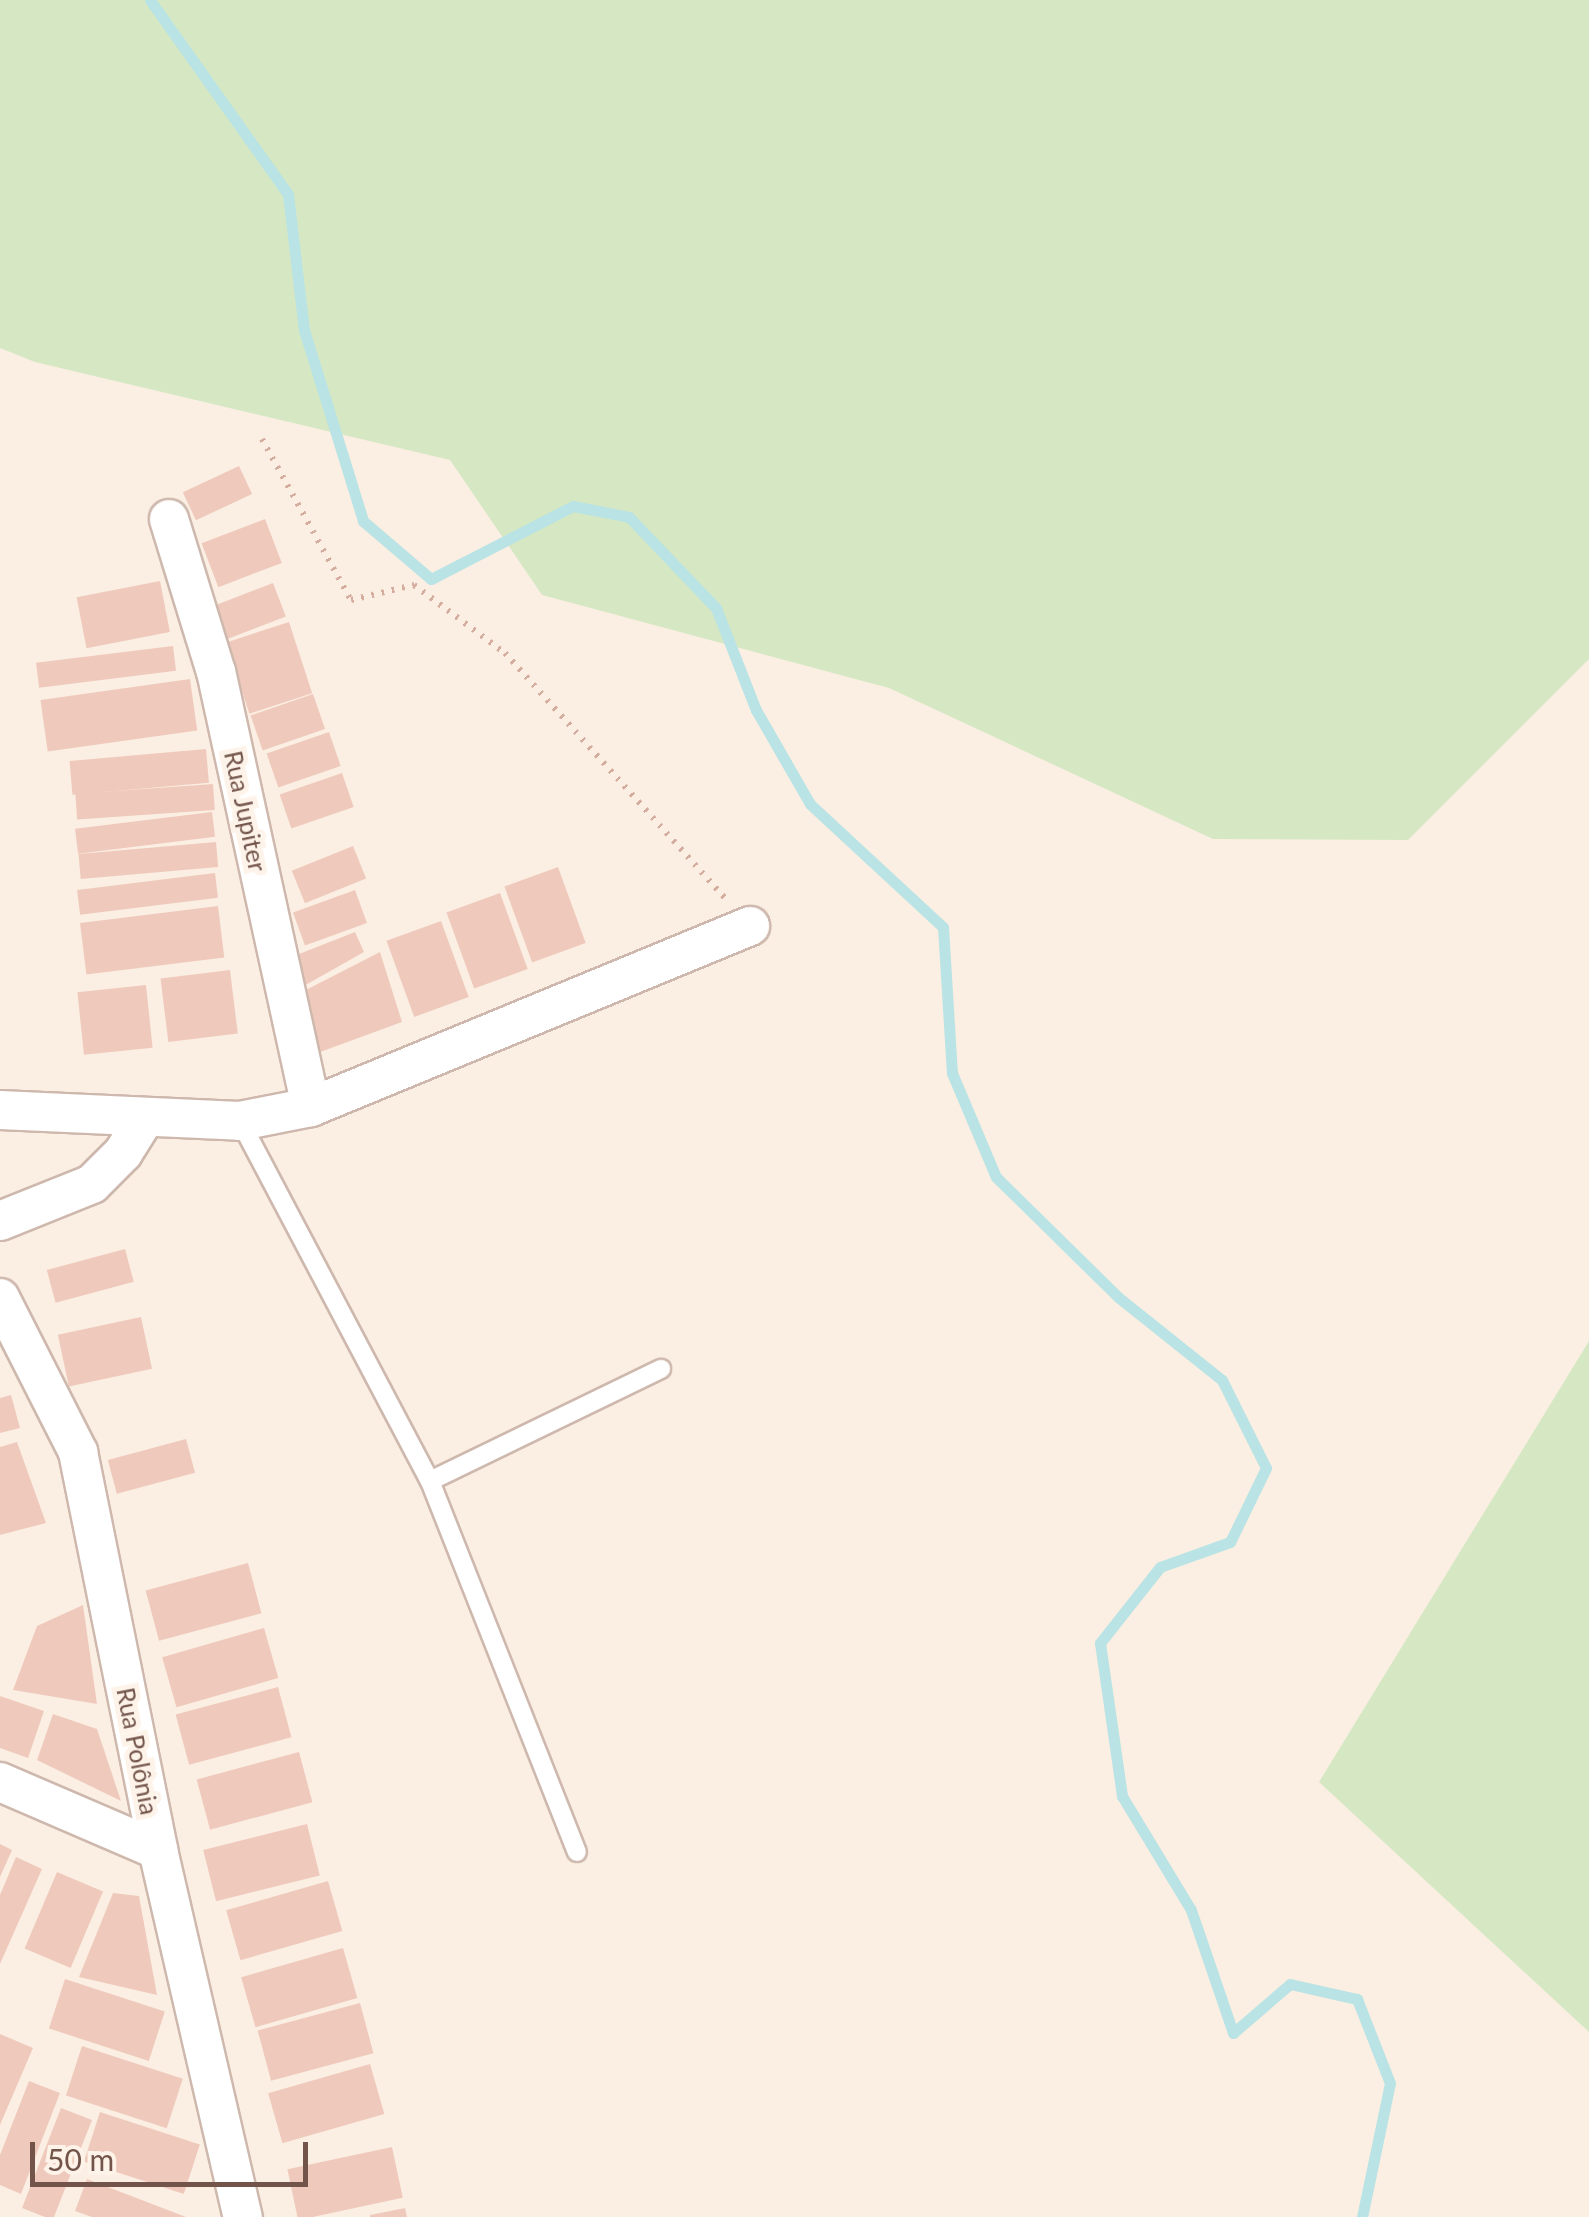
<!DOCTYPE html>
<html>
<head>
<meta charset="utf-8">
<style>
  body { margin:0 }
  #map { position:relative; width:1589px; height:2217px; overflow:hidden; background:#fbefe3; font-family:Lato,sans-serif }
  div>[style] { position:absolute }
  .green>* { inset:0; background:#d6e8c3 }
  .stream>* { height:11px; margin:-5.5px; padding:0 5.5px; transform-origin:5.5px; border-radius:5.5px; background:#b9e3e4 }
  .building>* { inset:0; background:#efcabc; transform-origin:0 0 }
  .path>* { height:6px; margin-top:-3px; transform-origin:0; background:repeating-linear-gradient(90deg,#d4ad9f 0 2.5px,transparent 0 10.5px) }
  .roads { filter:drop-shadow(2px 0 #ceb8ad) drop-shadow(-2px 0 #ceb8ad) drop-shadow(0 2px #ceb8ad) drop-shadow(0 -2px #ceb8ad) }
  .service>* { height:18px; margin:-9px; padding:0 9px; transform-origin:9px; border-radius:9px; background:#fff }
  .minor>* { height:38px; margin:-19px; padding:0 19px; transform-origin:19px; border-radius:19px; background:#fff }
  span { translate:-50% -50%; white-space:nowrap; text-align:center; line-height:1.15; -webkit-text-stroke:10px #fef3e9; paint-order:stroke }
  .street-label { font-size:25px; color:#72544a }
  .scale { position:absolute; left:30px; top:2142px; width:278px; height:45px; box-sizing:border-box; border:5px solid #72544a; border-top:0; padding-left:12px; font-size:30px; line-height:35px; white-space:nowrap; color:#72544a; -webkit-text-stroke:8px #fef3e9; paint-order:stroke }
</style>
</head>
<body>
<div id="map">
  <div class="green">
    <div style="clip-path:polygon(0 0,1589px 0,1589px 659px,1408px 840px,1213px 839px,889px 688px,542px 595px,450px 460px,35px 362px,0 348px)"></div>
    <div style="clip-path:polygon(1589px 1341px,1589px 2032px,1319px 1782px)"></div>
  </div>
  <div class="stream">
    <div style="left:150px;top:0;width:238px;rotate:54.6deg"></div>
    <div style="left:288px;top:194px;width:137px;rotate:83.3deg"></div>
    <div style="left:304px;top:330px;width:200px;rotate:72.8deg"></div>
    <div style="left:363px;top:521px;width:89px;rotate:40.5deg"></div>
    <div style="left:431px;top:579px;width:160px;rotate:-27.2deg"></div>
    <div style="left:573px;top:506px;width:57px;rotate:11.1deg"></div>
    <div style="left:629px;top:517px;width:126px;rotate:46.3deg"></div>
    <div style="left:716px;top:608px;width:110px;rotate:68.6deg"></div>
    <div style="left:756px;top:710px;width:108px;rotate:60.1deg"></div>
    <div style="left:810px;top:804px;width:181px;rotate:42.8deg"></div>
    <div style="left:943px;top:927px;width:146px;rotate:86.5deg"></div>
    <div style="left:952px;top:1073px;width:113px;rotate:67.1deg"></div>
    <div style="left:996px;top:1177px;width:171px;rotate:44.5deg"></div>
    <div style="left:1118px;top:1297px;width:133px;rotate:38.6deg"></div>
    <div style="left:1222px;top:1380px;width:98px;rotate:63.4deg"></div>
    <div style="left:1266px;top:1468px;width:82px;rotate:115.9deg"></div>
    <div style="left:1230px;top:1542px;width:74px;rotate:160.3deg"></div>
    <div style="left:1160px;top:1567px;width:97px;rotate:128.3deg"></div>
    <div style="left:1100px;top:1643px;width:155px;rotate:81.8deg"></div>
    <div style="left:1122px;top:1796px;width:133px;rotate:58.8deg"></div>
    <div style="left:1191px;top:1910px;width:130px;rotate:71.1deg"></div>
    <div style="left:1233px;top:2033px;width:75px;rotate:-40.7deg"></div>
    <div style="left:1290px;top:1984px;width:69px;rotate:12.6deg"></div>
    <div style="left:1357px;top:1999px;width:90px;rotate:68.6deg"></div>
    <div style="left:1390px;top:2083px;width:137px;rotate:101.8deg"></div>
  </div>
  <div class="building">
    <div style="left:239px;top:466px;width:31px;height:62px;rotate:65deg"></div>
    <div style="left:265px;top:519px;width:47px;height:68px;rotate:69deg"></div>
    <div style="left:160px;top:581px;width:52px;height:85px;rotate:79deg"></div>
    <div style="left:273px;top:583px;width:36px;height:66px;rotate:69deg"></div>
    <div style="left:289px;top:622px;width:75px;height:66px;rotate:72deg"></div>
    <div style="left:173px;top:646px;width:25px;height:138px;rotate:83deg"></div>
    <div style="left:190px;top:679px;width:52px;height:151px;rotate:82deg"></div>
    <div style="left:313px;top:694px;width:37px;height:66px;rotate:71deg"></div>
    <div style="left:329px;top:732px;width:36px;height:66px;rotate:71deg"></div>
    <div style="left:206px;top:749px;width:34px;height:137px;rotate:85deg"></div>
    <div style="left:342px;top:773px;width:36px;height:66px;rotate:71deg"></div>
    <div style="left:213px;top:784px;width:26px;height:138px;rotate:86deg"></div>
    <div style="left:212px;top:812px;width:25px;height:138px;rotate:83deg"></div>
    <div style="left:216px;top:842px;width:25px;height:138px;rotate:85deg"></div>
    <div style="left:353px;top:846px;width:35px;height:66px;rotate:68deg"></div>
    <div style="left:558px;top:867px;width:81px;height:57px;rotate:70deg"></div>
    <div style="left:215px;top:873px;width:25px;height:139px;rotate:83deg"></div>
    <div style="left:355px;top:890px;width:35px;height:66px;rotate:70deg"></div>
    <div style="left:500px;top:893px;width:81px;height:57px;rotate:70deg"></div>
    <div style="left:218px;top:906px;width:52px;height:139px;rotate:83deg"></div>
    <div style="left:441px;top:921px;width:81px;height:58px;rotate:70deg"></div>
    <div style="clip-path:polygon(355px 932px,364px 952px,302px 987px,294px 956px)"></div>
    <div style="clip-path:polygon(380px 952px,402px 1022px,312px 1055px,300px 993px)"></div>
    <div style="left:230px;top:970px;width:64px;height:70px;rotate:83deg"></div>
    <div style="left:146px;top:985px;width:63px;height:69px;rotate:84deg"></div>
    <div style="left:125px;top:1249px;width:34px;height:81px;rotate:75deg"></div>
    <div style="left:141px;top:1317px;width:53px;height:85px;rotate:78deg"></div>
    <div style="clip-path:polygon(11px 1395px,20px 1428px,0 1433px,0 1398px)"></div>
    <div style="left:186px;top:1439px;width:35px;height:81px;rotate:75deg"></div>
    <div style="clip-path:polygon(17px 1442px,46px 1523px,0 1535px,0 1447px)"></div>
    <div style="left:248px;top:1563px;width:52px;height:106px;rotate:75deg"></div>
    <div style="clip-path:polygon(83px 1605px,97px 1704px,13px 1690px,37px 1626px)"></div>
    <div style="left:264px;top:1628px;width:52px;height:106px;rotate:74deg"></div>
    <div style="left:278px;top:1687px;width:52px;height:106px;rotate:75deg"></div>
    <div style="clip-path:polygon(0 1696px,44px 1711px,28px 1758px,0 1748px)"></div>
    <div style="clip-path:polygon(53px 1714px,97px 1729px,121px 1801px,37px 1760px)"></div>
    <div style="left:299px;top:1752px;width:52px;height:106px;rotate:75deg"></div>
    <div style="left:307px;top:1824px;width:53px;height:107px;rotate:76deg"></div>
    <div style="clip-path:polygon(0 1844px,12px 1850px,0 1877px)"></div>
    <div style="clip-path:polygon(16px 1857px,42px 1869px,0 1964px,0 1895px)"></div>
    <div style="left:57px;top:1872px;width:50px;height:83px;rotate:23deg"></div>
    <div style="left:328px;top:1881px;width:52px;height:106px;rotate:74deg"></div>
    <div style="clip-path:polygon(113px 1893px,139px 1896px,157px 1995px,79px 1977px)"></div>
    <div style="left:343px;top:1948px;width:52px;height:106px;rotate:74deg"></div>
    <div style="left:65px;top:1979px;width:105px;height:52px;rotate:18deg"></div>
    <div style="left:360px;top:2003px;width:52px;height:106px;rotate:75deg"></div>
    <div style="clip-path:polygon(0 2034px,33px 2048px,0 2125px)"></div>
    <div style="left:82px;top:2046px;width:106px;height:52px;rotate:18deg"></div>
    <div style="left:370px;top:2064px;width:52px;height:106px;rotate:74deg"></div>
    <div style="clip-path:polygon(29px 2081px,60px 2093px,21px 2194px,0 2185px,0 2155px)"></div>
    <div style="clip-path:polygon(61px 2108px,92px 2120px,54px 2217px,45px 2217px,22px 2208px)"></div>
    <div style="left:100px;top:2112px;width:105px;height:52px;rotate:18deg"></div>
    <div style="left:392px;top:2147px;width:52px;height:107px;rotate:78deg"></div>
    <div style="clip-path:polygon(87px 2179px,186px 2217px,92px 2217px,75px 2211px)"></div>
    <div style="clip-path:polygon(405px 2208px,407px 2217px,370px 2217px,370px 2215px)"></div>
  </div>
  <div class="path">
    <div style="left:262px;top:439px;width:184px;rotate:61.1deg"></div>
    <div style="left:351px;top:600px;width:65px;rotate:-13.4deg"></div>
    <div style="left:414px;top:585px;width:114px;rotate:36.8deg"></div>
    <div style="left:505px;top:653px;width:331px;rotate:48.1deg"></div>
  </div>
  <div class="roads">
    <div class="service">
      <div style="left:240px;top:1121px;width:407px;rotate:62.2deg"></div>
      <div style="left:430px;top:1481px;width:399px;rotate:68.4deg"></div>
      <div style="left:430px;top:1481px;width:257px;rotate:-25.9deg"></div>
    </div>
    <div class="minor">
      <div style="left:311px;top:1107px;width:475px;rotate:-22.4deg"></div>
      <div style="left:0;top:1110px;width:240px;rotate:2.6deg"></div>
      <div style="left:240px;top:1121px;width:72px;rotate:-11.2deg"></div>
      <div style="left:311px;top:1107px;width:445px;rotate:-102.3deg"></div>
      <div style="left:216px;top:672px;width:160px;rotate:-107.1deg"></div>
      <div style="left:0;top:1221px;width:99px;rotate:-21.9deg"></div>
      <div style="left:92px;top:1184px;width:44px;rotate:-45deg"></div>
      <div style="left:123px;top:1153px;width:40px;rotate:-58deg"></div>
      <div style="left:0;top:1298px;width:173px;rotate:63.1deg"></div>
      <div style="left:78px;top:1452px;width:406px;rotate:78.6deg"></div>
      <div style="left:158px;top:1850px;width:377px;rotate:77deg"></div>
      <div style="left:0;top:1782px;width:172px;rotate:23.3deg"></div>
    </div>
  </div>
  <div class="street-label">
    <span style="left:246px;top:811px;rotate:78deg">Rua Jupiter</span>
    <span style="left:138px;top:1751px;rotate:79deg">Rua Polônia</span>
  </div>
  <div class="scale">50 m</div>
</div>
</body>
</html>
